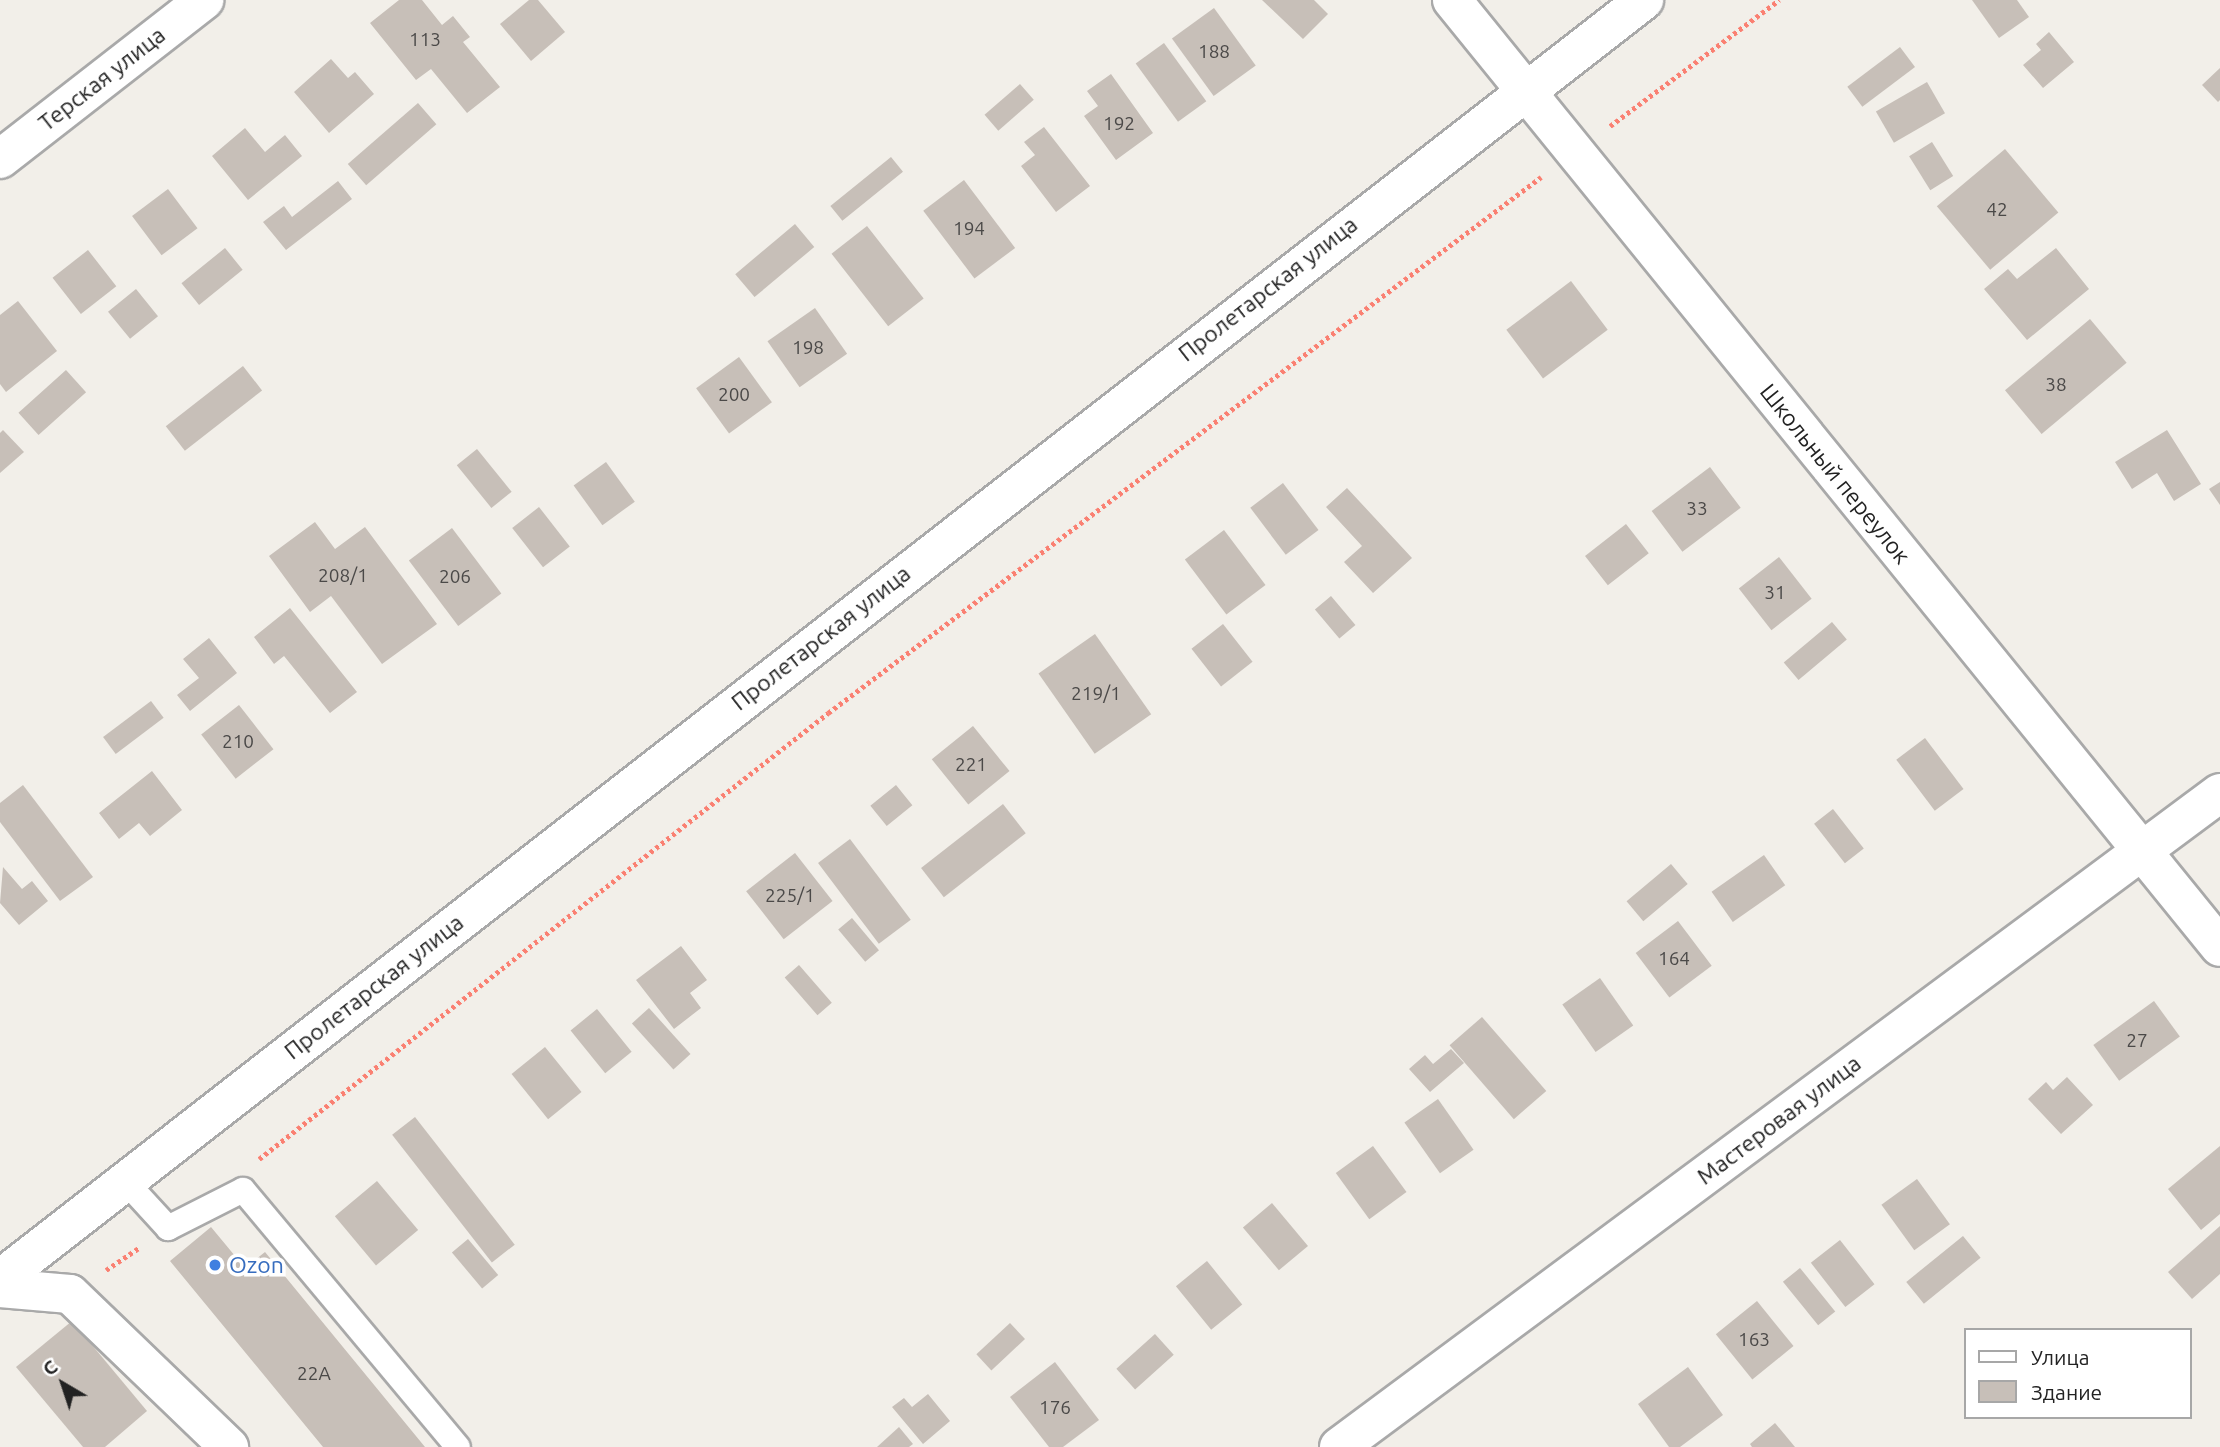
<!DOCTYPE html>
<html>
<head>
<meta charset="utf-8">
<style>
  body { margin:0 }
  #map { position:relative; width:2220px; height:1447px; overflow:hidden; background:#f2efe9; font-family:Ubuntu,sans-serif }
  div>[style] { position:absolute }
  .building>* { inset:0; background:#c7bfb8; transform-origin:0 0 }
  .path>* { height:4.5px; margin-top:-2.25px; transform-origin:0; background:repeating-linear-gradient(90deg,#fa8072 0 3.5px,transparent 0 7px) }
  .roads { filter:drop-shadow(2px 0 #a9a9a9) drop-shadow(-2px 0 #a9a9a9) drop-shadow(0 2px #a9a9a9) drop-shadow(0 -2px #a9a9a9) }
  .service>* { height:24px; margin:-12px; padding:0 12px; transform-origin:12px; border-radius:12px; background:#fff }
  .minor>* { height:38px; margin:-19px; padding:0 19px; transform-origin:19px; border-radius:19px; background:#fff }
  .tertiary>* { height:38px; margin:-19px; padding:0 19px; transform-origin:19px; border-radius:19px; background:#fff }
  .dots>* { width:19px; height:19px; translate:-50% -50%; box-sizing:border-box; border:4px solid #fff; border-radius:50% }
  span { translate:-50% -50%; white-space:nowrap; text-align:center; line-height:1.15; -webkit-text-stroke:7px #fff; paint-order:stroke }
  .number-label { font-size:19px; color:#4b4948 }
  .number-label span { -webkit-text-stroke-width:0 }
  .street-label { font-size:23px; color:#222 }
  .shop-label { font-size:23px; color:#366cbe }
  .left { translate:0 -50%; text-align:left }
  .legend { position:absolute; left:1964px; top:1328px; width:228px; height:91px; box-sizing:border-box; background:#fff; border:2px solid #a7a7a7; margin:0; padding:9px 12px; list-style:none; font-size:21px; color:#222 }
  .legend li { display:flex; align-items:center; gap:14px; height:35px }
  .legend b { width:35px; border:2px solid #a7a7a7 }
  .north { position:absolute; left:28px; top:1349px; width:70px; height:70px; -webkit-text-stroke:5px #fff; paint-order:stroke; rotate:321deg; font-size:19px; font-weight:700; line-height:28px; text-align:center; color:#222 }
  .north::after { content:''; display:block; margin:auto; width:24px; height:32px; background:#222; clip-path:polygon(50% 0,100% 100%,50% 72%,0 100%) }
</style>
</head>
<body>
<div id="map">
  <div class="building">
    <div style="clip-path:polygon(399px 0,422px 0,442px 25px,453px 16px,470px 37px,463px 42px,500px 87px,467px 113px,431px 69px,416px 80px,370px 23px)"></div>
    <div style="clip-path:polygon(529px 0,538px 0,565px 32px,531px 61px,500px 24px)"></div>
    <div style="clip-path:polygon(1262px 0,1314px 0,1328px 14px,1303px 39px)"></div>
    <div style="clip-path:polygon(1972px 0,2017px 0,2029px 17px,1999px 38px)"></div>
    <div style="left:1214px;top:8px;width:71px;height:52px;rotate:54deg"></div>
    <div style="clip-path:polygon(2049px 32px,2074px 62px,2043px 88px,2023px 65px,2041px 50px,2036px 44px)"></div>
    <div style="left:1164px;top:43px;width:72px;height:35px;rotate:54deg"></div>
    <div style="left:1900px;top:47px;width:25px;height:66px;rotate:53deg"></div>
    <div style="clip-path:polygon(331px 59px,348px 78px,355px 72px,374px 94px,329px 133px,294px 92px)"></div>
    <div style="clip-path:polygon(2220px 68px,2220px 100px,2218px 102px,2202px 85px)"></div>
    <div style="clip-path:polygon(1111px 74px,1153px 133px,1116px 160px,1084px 116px,1098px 106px,1087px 91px)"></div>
    <div style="left:1927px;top:82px;width:36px;height:59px;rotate:60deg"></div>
    <div style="left:1020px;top:84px;width:21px;height:47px;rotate:49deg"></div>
    <div style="left:418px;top:103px;width:28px;height:93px;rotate:49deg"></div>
    <div style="clip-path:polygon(1044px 127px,1090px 186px,1056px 212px,1021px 166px,1035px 155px,1024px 142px)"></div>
    <div style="clip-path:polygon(245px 128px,265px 152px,285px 135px,302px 156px,248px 200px,212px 156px)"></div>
    <div style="left:1932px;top:142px;width:40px;height:27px;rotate:58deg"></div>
    <div style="left:2005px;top:149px;width:83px;height:89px;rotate:50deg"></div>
    <div style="left:891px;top:157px;width:19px;height:78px;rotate:51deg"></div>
    <div style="left:964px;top:180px;width:85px;height:51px;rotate:53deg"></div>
    <div style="clip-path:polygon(338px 181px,352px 199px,286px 250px,263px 222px,284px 206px,292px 217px)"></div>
    <div style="left:168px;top:189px;width:49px;height:45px;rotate:53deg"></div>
    <div style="left:795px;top:224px;width:30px;height:78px;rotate:50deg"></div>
    <div style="left:867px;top:226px;width:92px;height:45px;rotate:52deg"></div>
    <div style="left:225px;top:248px;width:28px;height:56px;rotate:51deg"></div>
    <div style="clip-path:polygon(2056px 248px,2089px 289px,2027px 340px,1984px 289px,2008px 269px,2017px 279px)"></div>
    <div style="left:88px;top:250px;width:46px;height:45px;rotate:52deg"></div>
    <div style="left:1571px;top:281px;width:61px;height:81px;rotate:53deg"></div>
    <div style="left:136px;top:289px;width:35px;height:36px;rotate:51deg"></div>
    <div style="clip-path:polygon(18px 301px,57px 351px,6px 392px,0 384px,0 315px)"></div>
    <div style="left:815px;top:308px;width:56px;height:58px;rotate:55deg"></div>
    <div style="left:2090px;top:319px;width:57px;height:111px;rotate:50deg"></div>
    <div style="left:739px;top:357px;width:56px;height:53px;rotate:54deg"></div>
    <div style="left:243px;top:366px;width:31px;height:98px;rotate:52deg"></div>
    <div style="left:66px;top:370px;width:30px;height:64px;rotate:48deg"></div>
    <div style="clip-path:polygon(3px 430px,24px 452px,0 473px,0 433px)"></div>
    <div style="clip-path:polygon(2167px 430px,2201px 484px,2174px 501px,2157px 473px,2132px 489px,2115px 462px)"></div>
    <div style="left:477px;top:449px;width:55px;height:26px;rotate:51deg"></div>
    <div style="left:606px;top:462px;width:49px;height:40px;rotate:54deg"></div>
    <div style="left:1710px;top:467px;width:51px;height:73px;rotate:53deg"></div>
    <div style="clip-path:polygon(2220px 482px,2220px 505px,2209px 489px)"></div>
    <div style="left:1283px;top:483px;width:59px;height:41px;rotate:53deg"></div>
    <div style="clip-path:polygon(1347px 488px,1412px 558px,1373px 593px,1344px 562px,1362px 546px,1326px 507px)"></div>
    <div style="left:539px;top:507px;width:50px;height:34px;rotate:52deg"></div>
    <div style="clip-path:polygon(315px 522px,335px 549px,365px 527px,437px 624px,382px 664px,331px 596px,310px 612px,269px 556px)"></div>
    <div style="left:1626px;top:524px;width:37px;height:52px;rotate:52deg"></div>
    <div style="left:452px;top:528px;width:82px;height:54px;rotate:53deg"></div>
    <div style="left:1224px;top:530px;width:69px;height:49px;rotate:53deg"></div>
    <div style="left:1779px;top:557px;width:53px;height:51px;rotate:52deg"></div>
    <div style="left:1331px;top:596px;width:38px;height:21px;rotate:50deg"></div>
    <div style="clip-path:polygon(290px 608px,357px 692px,330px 713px,284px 656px,274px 664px,254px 637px)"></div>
    <div style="left:1832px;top:622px;width:23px;height:63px;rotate:50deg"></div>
    <div style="left:1223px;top:624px;width:48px;height:40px;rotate:52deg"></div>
    <div style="left:1095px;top:634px;width:98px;height:69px;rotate:55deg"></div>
    <div style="clip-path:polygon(209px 638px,237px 673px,190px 711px,177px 695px,199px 678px,183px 659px)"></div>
    <div style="left:151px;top:701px;width:21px;height:60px;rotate:53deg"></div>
    <div style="left:239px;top:705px;width:56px;height:48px;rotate:52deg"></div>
    <div style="left:973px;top:726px;width:58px;height:53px;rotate:51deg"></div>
    <div style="left:1925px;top:738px;width:64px;height:36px;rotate:53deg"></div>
    <div style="clip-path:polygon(152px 771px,182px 810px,150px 836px,139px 823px,119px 839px,99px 813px)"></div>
    <div style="clip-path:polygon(23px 785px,93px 877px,60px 901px,0 822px,0 803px)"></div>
    <div style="left:896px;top:785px;width:26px;height:33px;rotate:51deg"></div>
    <div style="left:1003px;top:804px;width:37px;height:104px;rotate:52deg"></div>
    <div style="left:1833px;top:809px;width:50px;height:24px;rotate:52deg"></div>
    <div style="left:850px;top:839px;width:101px;height:40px;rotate:53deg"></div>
    <div style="left:795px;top:853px;width:61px;height:62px;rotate:52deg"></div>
    <div style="left:1764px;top:855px;width:37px;height:64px;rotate:55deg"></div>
    <div style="left:1671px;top:864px;width:26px;height:58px;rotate:50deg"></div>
    <div style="clip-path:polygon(3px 867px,22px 889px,32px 881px,48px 901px,19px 925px,0 903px)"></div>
    <div style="left:852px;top:918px;width:42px;height:18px;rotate:50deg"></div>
    <div style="left:1678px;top:921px;width:56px;height:53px;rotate:53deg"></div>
    <div style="clip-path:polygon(681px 946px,707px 980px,690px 993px,701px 1008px,674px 1029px,636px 980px)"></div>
    <div style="left:799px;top:965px;width:50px;height:19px;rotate:49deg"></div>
    <div style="left:1600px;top:978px;width:58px;height:46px;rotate:55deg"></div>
    <div style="left:2154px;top:1001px;width:44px;height:75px;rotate:54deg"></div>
    <div style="left:649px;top:1008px;width:62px;height:23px;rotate:48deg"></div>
    <div style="left:597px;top:1009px;width:55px;height:34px;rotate:51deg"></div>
    <div style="left:1482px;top:1017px;width:98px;height:43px;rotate:49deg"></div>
    <div style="left:545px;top:1047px;width:58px;height:43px;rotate:51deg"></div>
    <div style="clip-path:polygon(1451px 1049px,1464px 1063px,1430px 1092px,1409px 1069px,1425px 1055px,1433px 1064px)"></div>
    <div style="clip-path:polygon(2067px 1077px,2093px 1105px,2061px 1134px,2028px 1099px,2046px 1082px,2053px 1090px)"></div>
    <div style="left:1438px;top:1099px;width:62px;height:41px;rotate:55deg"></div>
    <div style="left:415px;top:1117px;width:162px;height:29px;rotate:52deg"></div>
    <div style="left:1373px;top:1146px;width:57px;height:46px;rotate:54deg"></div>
    <div style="clip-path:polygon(2220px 1146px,2220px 1214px,2201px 1230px,2168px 1189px)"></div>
    <div style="left:1917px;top:1179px;width:56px;height:44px;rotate:54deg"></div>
    <div style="left:377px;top:1181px;width:64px;height:55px;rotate:50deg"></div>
    <div style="left:1272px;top:1203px;width:56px;height:38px;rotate:50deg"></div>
    <div style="clip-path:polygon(2220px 1226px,2220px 1274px,2192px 1299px,2168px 1272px)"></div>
    <div style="clip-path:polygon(211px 1227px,245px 1268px,265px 1252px,425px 1447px,323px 1447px,170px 1261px)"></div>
    <div style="left:1963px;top:1236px;width:28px;height:73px;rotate:51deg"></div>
    <div style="left:468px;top:1239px;width:47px;height:21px;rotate:50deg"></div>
    <div style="left:1840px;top:1240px;width:56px;height:37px;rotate:52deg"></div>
    <div style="left:1207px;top:1261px;width:56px;height:40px;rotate:51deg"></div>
    <div style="left:1800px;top:1268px;width:56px;height:22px;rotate:51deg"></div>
    <div style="left:1757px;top:1301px;width:58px;height:53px;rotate:51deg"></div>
    <div style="clip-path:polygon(72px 1321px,147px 1411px,105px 1447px,83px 1447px,16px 1367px)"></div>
    <div style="left:1010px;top:1323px;width:22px;height:46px;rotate:47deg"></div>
    <div style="left:1155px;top:1334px;width:28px;height:52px;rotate:48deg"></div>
    <div style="clip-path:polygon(1055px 1362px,1099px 1420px,1063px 1447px,1049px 1447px,1010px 1397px)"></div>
    <div style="clip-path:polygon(1688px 1367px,1723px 1415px,1680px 1447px,1669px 1447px,1638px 1404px)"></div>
    <div style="clip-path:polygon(928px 1394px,950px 1421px,923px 1444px,892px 1407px,904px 1398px,912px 1407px)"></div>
    <div style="clip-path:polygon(1775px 1423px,1795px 1447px,1752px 1447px,1750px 1444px)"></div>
    <div style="clip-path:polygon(899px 1427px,913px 1444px,909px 1447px,877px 1447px)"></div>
  </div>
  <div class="path">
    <div style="left:1610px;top:126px;width:211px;rotate:-36.7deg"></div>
    <div style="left:259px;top:1159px;width:723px;rotate:-38.09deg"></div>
    <div style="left:828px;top:713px;width:892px;rotate:-36.93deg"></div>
    <div style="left:106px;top:1270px;width:40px;rotate:-34deg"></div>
  </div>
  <div class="roads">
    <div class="service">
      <div style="left:125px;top:1181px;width:64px;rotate:47.5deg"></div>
      <div style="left:168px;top:1228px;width:84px;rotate:-26.9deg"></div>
      <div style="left:243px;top:1190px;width:335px;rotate:50.1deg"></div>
    </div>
    <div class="minor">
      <div style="left:1452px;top:0;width:1219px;rotate:50.96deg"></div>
      <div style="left:0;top:159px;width:259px;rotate:-37.9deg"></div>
      <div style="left:0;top:1288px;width:70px;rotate:4.9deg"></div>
      <div style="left:70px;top:1294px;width:221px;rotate:43.9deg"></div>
      <div style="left:1339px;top:1447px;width:1097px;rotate:-36.59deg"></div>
    </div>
    <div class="tertiary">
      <div style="left:0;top:1279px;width:2083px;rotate:-37.88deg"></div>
    </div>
  </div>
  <div class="dots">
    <div style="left:215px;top:1265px;background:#3f7fe0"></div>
  </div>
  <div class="number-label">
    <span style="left:425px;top:40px">113</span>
    <span style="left:1214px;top:52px">188</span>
    <span style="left:1119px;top:124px">192</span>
    <span style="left:1997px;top:210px">42</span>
    <span style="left:969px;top:229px">194</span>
    <span style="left:808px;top:348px">198</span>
    <span style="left:2056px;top:385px">38</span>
    <span style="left:734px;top:395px">200</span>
    <span style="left:1697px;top:509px">33</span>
    <span style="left:343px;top:576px">208/1</span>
    <span style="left:455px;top:577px">206</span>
    <span style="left:1775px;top:593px">31</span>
    <span style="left:1096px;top:694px">219/1</span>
    <span style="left:238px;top:742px">210</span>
    <span style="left:971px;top:765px">221</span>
    <span style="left:790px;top:896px">225/1</span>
    <span style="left:1674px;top:959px">164</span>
    <span style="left:2137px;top:1041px">27</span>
    <span style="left:1754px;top:1340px">163</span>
    <span style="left:314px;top:1374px">22А</span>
    <span style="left:1055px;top:1408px">176</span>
  </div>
  <div class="street-label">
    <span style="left:102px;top:79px;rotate:-38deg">Терская улица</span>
    <span style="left:1268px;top:289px;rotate:-38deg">Пролетарская улица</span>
    <span style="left:1835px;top:474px;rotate:51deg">Школьный переулок</span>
    <span style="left:821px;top:638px;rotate:-38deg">Пролетарская улица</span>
    <span style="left:374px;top:987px;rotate:-38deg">Пролетарская улица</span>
    <span style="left:1779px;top:1120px;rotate:-37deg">Мастеровая улица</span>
  </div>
  <div class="shop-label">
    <span class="left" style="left:229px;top:1265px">Ozon</span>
  </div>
  <ul class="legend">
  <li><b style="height:9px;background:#fff"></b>Улица</li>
  <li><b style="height:19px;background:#c7bfb8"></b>Здание</li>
  </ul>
  <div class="north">С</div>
</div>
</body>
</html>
